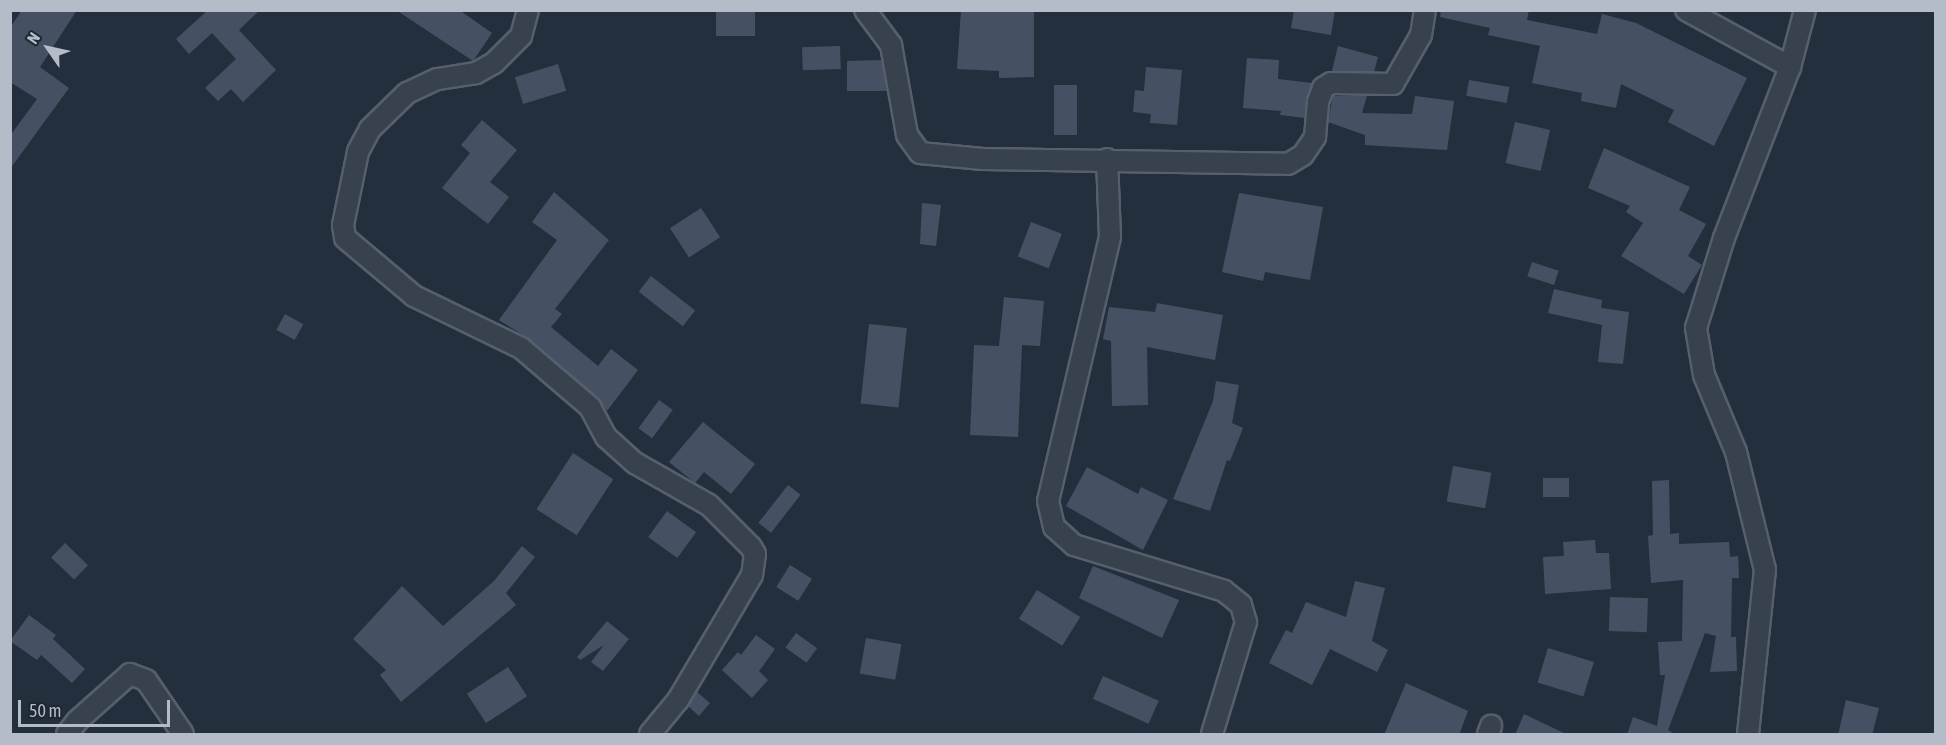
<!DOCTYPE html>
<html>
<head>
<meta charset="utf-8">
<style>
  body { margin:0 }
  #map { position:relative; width:1946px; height:745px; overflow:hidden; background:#242f3e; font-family:"Asap Condensed",sans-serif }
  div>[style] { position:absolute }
  .building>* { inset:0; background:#455162; transform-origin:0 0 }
  .roads { filter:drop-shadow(2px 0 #565f6c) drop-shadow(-2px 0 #565f6c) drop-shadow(0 2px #565f6c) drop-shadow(0 -2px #565f6c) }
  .minor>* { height:20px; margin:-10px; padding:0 10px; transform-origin:10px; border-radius:10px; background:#38414e }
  span { translate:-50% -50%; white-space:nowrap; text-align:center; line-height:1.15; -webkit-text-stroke:5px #1d2633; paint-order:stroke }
  .frame { position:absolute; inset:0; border:12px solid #b4bcc9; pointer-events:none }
  .north { position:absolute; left:18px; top:18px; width:60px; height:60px; -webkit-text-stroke:4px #1d2633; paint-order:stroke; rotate:304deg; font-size:16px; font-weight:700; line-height:24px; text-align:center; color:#b4bcc9 }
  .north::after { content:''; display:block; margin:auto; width:21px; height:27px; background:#b4bcc9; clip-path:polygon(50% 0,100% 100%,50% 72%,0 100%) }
  .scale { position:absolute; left:18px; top:700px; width:152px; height:27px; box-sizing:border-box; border:3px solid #b4bcc9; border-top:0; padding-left:8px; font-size:18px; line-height:21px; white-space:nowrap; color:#b4bcc9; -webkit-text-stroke:4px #1d2633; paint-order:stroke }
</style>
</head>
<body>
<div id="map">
  <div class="building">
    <div style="clip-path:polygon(22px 10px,77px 10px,40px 67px,69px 88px,10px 169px,10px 136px,37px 99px,10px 82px,10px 28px)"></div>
    <div style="clip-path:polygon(208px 10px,260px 10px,239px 30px,276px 70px,243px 102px,231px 89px,218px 101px,205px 88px,236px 59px,212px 33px,189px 54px,176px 39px)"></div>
    <div style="clip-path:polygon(396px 10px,459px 10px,492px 33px,473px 61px)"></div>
    <div style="left:716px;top:10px;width:39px;height:26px"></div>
    <div style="clip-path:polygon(961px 10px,1034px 10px,1034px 77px,999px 78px,999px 71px,957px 69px)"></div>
    <div style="clip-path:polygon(1294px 10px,1335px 10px,1331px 35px,1291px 28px)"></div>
    <div style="clip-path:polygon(1441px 10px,1529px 10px,1527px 20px,1597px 34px,1602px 14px,1636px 23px,1747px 78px,1714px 146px,1668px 122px,1674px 110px,1621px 84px,1616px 108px,1581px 101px,1582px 93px,1532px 83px,1540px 46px,1488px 35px,1490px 28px,1440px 17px)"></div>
    <div style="left:840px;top:46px;width:23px;height:38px;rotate:88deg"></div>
    <div style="clip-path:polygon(1338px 46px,1378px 57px,1374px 72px,1332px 71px)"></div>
    <div style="clip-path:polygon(1247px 58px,1279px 60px,1278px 79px,1312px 83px,1305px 118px,1280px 115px,1281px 111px,1243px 108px)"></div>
    <div style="clip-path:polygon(882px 60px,887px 91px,847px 91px,847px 61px)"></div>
    <div style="left:558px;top:64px;width:28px;height:45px;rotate:73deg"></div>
    <div style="clip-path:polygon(1146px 67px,1182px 70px,1177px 125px,1150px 123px,1151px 114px,1133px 112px,1135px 90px,1144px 91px)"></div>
    <div style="left:1469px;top:80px;width:41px;height:16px;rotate:10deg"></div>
    <div style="left:1054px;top:85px;width:23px;height:50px"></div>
    <div style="clip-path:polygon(1333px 96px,1367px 96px,1362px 113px,1412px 114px,1415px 96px,1454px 101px,1447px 150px,1365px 145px,1365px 135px,1328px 122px)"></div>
    <div style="clip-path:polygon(482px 120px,517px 150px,490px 182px,509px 197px,488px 224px,442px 188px,470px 153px,461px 145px)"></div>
    <div style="left:1515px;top:122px;width:36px;height:42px;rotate:13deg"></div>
    <div style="clip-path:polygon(1604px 148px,1690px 187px,1679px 210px,1706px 224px,1688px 256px,1702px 265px,1684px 294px,1621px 256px,1643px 223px,1626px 212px,1630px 206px,1588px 188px)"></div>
    <div style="clip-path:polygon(554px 192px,609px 240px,555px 309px,562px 314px,551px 327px,598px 366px,611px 349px,638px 370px,607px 411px,598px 398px,529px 339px,499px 320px,557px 240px,532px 222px)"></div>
    <div style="clip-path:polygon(1239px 193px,1323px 207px,1310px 280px,1265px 272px,1263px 281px,1222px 272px)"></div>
    <div style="clip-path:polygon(922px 203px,941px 205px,936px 246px,920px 244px)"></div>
    <div style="left:701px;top:208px;width:35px;height:37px;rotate:57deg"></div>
    <div style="left:1031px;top:222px;width:33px;height:37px;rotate:21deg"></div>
    <div style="left:1532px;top:262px;width:28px;height:15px;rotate:18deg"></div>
    <div style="left:651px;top:276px;width:56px;height:20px;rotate:38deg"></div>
    <div style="clip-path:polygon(1554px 289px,1602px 300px,1601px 308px,1629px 312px,1623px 364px,1598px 362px,1602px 325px,1548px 313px)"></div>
    <div style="clip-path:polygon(1004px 297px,1044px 301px,1040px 346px,1022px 345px,1018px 437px,970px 435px,974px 345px,999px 346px)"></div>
    <div style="clip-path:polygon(1157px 303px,1223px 315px,1215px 360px,1147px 347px,1148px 405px,1112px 406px,1111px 341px,1103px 339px,1109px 307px,1155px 312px)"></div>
    <div style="left:285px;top:314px;width:21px;height:18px;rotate:29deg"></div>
    <div style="left:869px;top:324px;width:38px;height:80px;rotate:6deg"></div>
    <div style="clip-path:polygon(1216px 381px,1239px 385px,1232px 423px,1243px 428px,1230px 461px,1227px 460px,1210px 511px,1173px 499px,1213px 401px)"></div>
    <div style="left:659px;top:400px;width:17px;height:35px;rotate:36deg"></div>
    <div style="clip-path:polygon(703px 422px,755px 464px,731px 494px,704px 472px,695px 483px,669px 462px)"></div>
    <div style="left:573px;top:453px;width:48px;height:67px;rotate:33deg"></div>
    <div style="left:1453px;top:466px;width:39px;height:36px;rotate:10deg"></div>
    <div style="clip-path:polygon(1087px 467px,1138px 494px,1141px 487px,1168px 500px,1143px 550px,1066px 506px)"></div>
    <div style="left:1543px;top:478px;width:26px;height:19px"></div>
    <div style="clip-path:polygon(1669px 480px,1670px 534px,1679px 533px,1679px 544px,1729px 542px,1730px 557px,1738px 556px,1739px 578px,1732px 578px,1731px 637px,1736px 637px,1737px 671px,1710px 672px,1716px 636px,1705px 633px,1668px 730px,1676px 735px,1627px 735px,1633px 717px,1657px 726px,1665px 675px,1660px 675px,1658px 642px,1682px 641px,1683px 580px,1651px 583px,1648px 536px,1653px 535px,1652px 481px)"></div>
    <div style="left:788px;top:485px;width:16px;height:48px;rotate:38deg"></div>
    <div style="left:667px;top:511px;width:36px;height:32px;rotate:36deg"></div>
    <div style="clip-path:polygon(1595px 540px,1596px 553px,1609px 553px,1611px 589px,1545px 594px,1543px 557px,1564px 556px,1563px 542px)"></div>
    <div style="left:65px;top:543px;width:32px;height:20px;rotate:44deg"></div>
    <div style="clip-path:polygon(522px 546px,535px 557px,506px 593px,516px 605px,401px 702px,380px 675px,386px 670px,353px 639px,402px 586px,443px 626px,494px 581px)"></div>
    <div style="left:790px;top:565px;width:26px;height:26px;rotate:32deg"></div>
    <div style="clip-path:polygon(1093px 566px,1179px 600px,1162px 638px,1079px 598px)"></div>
    <div style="clip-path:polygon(1355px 581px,1385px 588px,1372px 641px,1388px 650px,1377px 672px,1330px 649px,1312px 685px,1269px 663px,1286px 630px,1292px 633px,1306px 602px,1346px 617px)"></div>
    <div style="left:1037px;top:590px;width:51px;height:34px;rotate:32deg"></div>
    <div style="left:1610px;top:597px;width:38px;height:34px;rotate:2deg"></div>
    <div style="clip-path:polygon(29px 615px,56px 635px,53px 639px,85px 669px,72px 683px,41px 655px,37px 660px,10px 641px)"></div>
    <div style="clip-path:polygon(607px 621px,629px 639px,603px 671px,591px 662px,604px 645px,580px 660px,577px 657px)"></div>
    <div style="left:796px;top:633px;width:26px;height:18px;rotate:36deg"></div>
    <div style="clip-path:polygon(756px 635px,775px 649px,759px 671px,768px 680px,752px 698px,722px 670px,738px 652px,741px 655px)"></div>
    <div style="left:866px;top:638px;width:36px;height:36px;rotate:10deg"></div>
    <div style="left:1548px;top:648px;width:48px;height:36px;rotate:17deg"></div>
    <div style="left:508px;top:667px;width:35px;height:49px;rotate:57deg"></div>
    <div style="left:1103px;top:676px;width:61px;height:25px;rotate:24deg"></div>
    <div style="clip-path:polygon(1406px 683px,1468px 711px,1459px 735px,1384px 735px)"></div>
    <div style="clip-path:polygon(697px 692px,710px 703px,699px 716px,688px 706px)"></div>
    <div style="clip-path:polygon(1846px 700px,1879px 708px,1872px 735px,1838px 735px)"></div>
    <div style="clip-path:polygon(1524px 714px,1568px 735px,1515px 735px)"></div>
  </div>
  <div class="roads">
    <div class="minor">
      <div style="left:528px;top:10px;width:27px;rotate:105deg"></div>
      <div style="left:521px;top:36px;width:38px;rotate:135deg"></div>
      <div style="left:494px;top:63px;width:21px;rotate:151deg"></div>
      <div style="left:476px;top:73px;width:39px;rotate:171deg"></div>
      <div style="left:437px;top:79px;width:33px;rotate:155deg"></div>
      <div style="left:407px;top:93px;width:52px;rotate:135.8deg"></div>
      <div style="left:370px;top:129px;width:26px;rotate:118deg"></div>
      <div style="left:358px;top:152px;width:75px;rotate:101.6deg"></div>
      <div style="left:343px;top:225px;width:13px;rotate:81deg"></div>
      <div style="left:345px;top:238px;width:90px;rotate:40deg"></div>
      <div style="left:414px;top:296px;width:119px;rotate:25.9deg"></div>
      <div style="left:521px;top:348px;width:91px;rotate:40.5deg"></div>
      <div style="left:590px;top:407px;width:34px;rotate:62deg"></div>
      <div style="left:606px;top:437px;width:39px;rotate:42deg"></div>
      <div style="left:635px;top:463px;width:85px;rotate:29.6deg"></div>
      <div style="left:709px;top:505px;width:59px;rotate:45deg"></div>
      <div style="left:751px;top:547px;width:8px;rotate:60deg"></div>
      <div style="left:755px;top:554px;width:21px;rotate:98deg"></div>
      <div style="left:752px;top:575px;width:145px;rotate:120.6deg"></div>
      <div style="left:678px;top:700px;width:44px;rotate:129.5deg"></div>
      <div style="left:865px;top:10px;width:44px;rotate:53.4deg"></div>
      <div style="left:891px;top:45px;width:91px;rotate:79.9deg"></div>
      <div style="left:907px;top:135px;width:22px;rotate:54deg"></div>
      <div style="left:920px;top:153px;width:63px;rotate:5.4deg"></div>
      <div style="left:983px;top:159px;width:305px;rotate:0.9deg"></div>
      <div style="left:1288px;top:164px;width:17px;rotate:-31deg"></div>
      <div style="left:1303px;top:155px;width:22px;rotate:-56deg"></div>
      <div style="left:1315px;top:137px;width:35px;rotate:-85deg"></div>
      <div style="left:1318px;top:102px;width:15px;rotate:-70deg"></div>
      <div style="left:1323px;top:88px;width:9px;rotate:-32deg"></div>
      <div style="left:1331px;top:83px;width:62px;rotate:0.9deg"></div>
      <div style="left:1393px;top:84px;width:56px;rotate:-60.3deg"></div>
      <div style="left:1421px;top:35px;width:25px;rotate:-81deg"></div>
      <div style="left:1686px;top:10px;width:119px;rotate:28.7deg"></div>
      <div style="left:1107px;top:159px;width:78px;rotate:87.8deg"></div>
      <div style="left:1110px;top:237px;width:271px;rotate:103.2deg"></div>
      <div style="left:1048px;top:501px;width:27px;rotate:77deg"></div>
      <div style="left:1054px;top:527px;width:27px;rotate:42deg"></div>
      <div style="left:1074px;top:545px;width:157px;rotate:17deg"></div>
      <div style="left:1224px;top:591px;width:22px;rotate:39deg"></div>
      <div style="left:1241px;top:605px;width:18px;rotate:74deg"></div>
      <div style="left:1246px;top:622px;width:117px;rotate:106.9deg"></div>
      <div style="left:67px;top:734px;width:16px;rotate:-52deg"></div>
      <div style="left:77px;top:721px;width:71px;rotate:-41.6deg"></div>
      <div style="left:130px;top:674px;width:17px;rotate:21deg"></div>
      <div style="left:146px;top:680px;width:65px;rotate:55.6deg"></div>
      <div style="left:1488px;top:734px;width:9px;rotate:-69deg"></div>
      <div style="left:1748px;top:734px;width:165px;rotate:-84.1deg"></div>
      <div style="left:1765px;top:570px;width:122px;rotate:-103.8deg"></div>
      <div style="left:1736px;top:452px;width:83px;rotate:-112.6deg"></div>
      <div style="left:1704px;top:375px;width:48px;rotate:-99.7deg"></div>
      <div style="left:1696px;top:328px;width:94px;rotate:-72.7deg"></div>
      <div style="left:1724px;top:238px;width:183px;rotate:-68.9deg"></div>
      <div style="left:1790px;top:67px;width:59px;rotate:-75.3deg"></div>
    </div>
  </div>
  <div class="frame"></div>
  <div class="north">N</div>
  <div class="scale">50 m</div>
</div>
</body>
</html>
